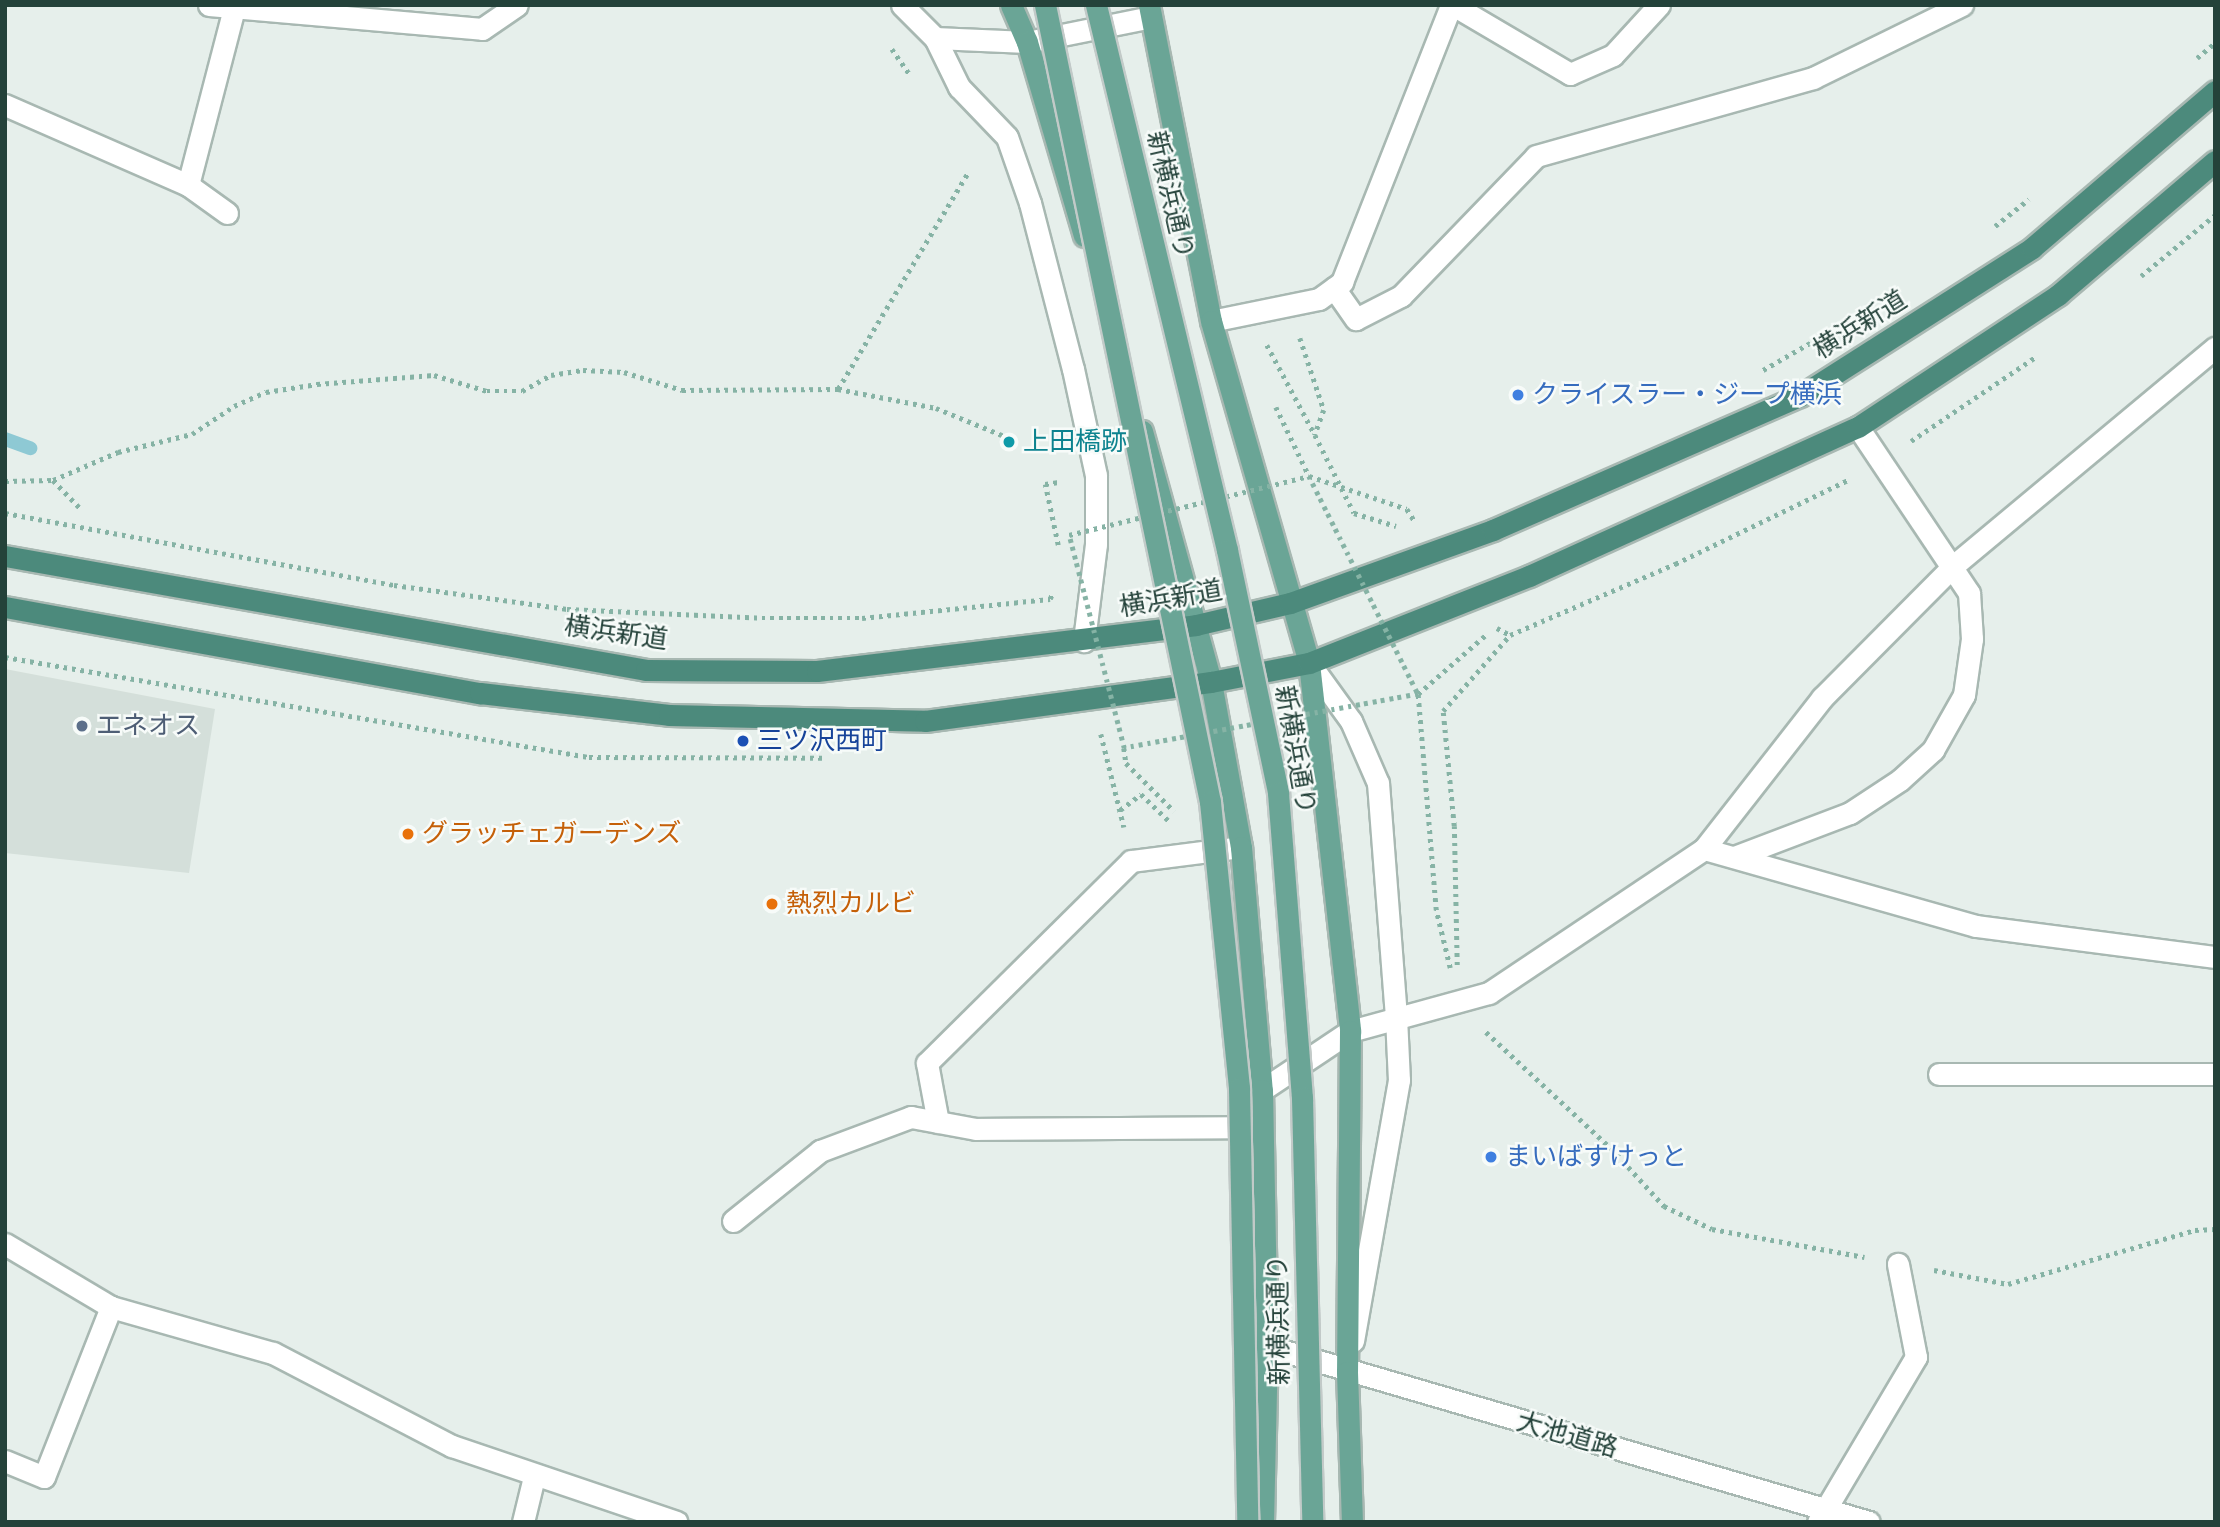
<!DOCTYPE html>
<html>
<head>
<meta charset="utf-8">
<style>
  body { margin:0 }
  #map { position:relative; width:2220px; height:1527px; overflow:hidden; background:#e6efeb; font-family:"Space Grotesk","Noto Sans JP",sans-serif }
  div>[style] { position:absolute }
  .built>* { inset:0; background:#d4dfda }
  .stream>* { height:14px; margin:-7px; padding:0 7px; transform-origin:7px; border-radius:7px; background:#8ec9d4 }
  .path>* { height:4.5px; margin-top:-2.25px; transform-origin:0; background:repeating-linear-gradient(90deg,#86b3a5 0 3.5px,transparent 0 8.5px) }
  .roads { filter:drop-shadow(2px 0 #a8b8b2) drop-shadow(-2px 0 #a8b8b2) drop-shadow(0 2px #a8b8b2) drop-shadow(0 -2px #a8b8b2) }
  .service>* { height:21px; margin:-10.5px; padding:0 10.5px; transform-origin:10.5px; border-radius:10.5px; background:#fff }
  .minor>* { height:21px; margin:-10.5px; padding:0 10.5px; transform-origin:10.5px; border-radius:10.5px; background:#fff }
  .tertiary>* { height:21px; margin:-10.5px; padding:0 10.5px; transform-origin:10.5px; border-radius:10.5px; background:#fff }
  .primary>* { height:21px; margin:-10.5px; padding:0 10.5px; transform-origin:10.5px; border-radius:10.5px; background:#6aa596 }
  .trunk>* { height:21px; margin:-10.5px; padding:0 10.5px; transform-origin:10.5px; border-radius:10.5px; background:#4c8a7c }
  .path-bridge>* { height:4.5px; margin-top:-2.25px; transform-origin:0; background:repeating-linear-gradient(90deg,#86b3a5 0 3.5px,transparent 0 8.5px) }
  .bridges { filter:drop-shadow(2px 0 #c2cac8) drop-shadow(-2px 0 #c2cac8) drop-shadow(0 2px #c2cac8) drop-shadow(0 -2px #c2cac8) }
  .primary-bridge>* { height:21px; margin:-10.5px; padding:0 10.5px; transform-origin:10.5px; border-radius:10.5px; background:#6aa596 }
  .dots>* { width:19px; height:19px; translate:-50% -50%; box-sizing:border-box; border:4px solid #f7fbf9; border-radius:50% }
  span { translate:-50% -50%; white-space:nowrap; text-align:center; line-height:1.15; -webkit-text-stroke:5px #f7fbf9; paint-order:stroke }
  .street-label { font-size:26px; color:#24423a }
  .shop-label { font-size:26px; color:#366cbe }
  .left { translate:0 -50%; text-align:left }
  .culture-label { font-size:26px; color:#0d838f }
  .service-label { font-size:26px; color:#4e5e75 }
  .transit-label { font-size:26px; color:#164399 }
  .food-label { font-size:26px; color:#c56008 }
  .frame { position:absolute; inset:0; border:7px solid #24423a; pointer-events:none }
</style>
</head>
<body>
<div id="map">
  <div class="built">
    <div style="clip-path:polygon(5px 669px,215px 709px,189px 873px,5px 853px)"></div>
  </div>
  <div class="stream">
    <div style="left:5px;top:439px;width:27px;rotate:20deg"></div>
  </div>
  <div class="path">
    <div style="left:892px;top:49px;width:33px;rotate:55deg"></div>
    <div style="left:2197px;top:58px;width:23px;rotate:-40deg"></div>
    <div style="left:1995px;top:226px;width:43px;rotate:-38.5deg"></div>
    <div style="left:2141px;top:276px;width:96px;rotate:-39.5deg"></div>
    <div style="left:1300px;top:338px;width:76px;rotate:71.6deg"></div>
    <div style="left:1324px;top:410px;width:27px;rotate:110deg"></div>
    <div style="left:1315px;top:435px;width:87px;rotate:63.4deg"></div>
    <div style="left:1354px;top:513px;width:44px;rotate:17.2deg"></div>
    <div style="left:1267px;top:345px;width:102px;rotate:61.9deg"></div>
    <div style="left:1763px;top:370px;width:62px;rotate:-29.9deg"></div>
    <div style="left:838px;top:389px;width:252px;rotate:-59deg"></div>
    <div style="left:1276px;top:407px;width:76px;rotate:64.4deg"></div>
    <div style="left:1911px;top:441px;width:152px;rotate:-34deg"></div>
    <div style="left:53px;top:480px;width:40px;rotate:46deg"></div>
    <div style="left:5px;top:481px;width:48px;rotate:-1.2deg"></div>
    <div style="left:53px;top:480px;width:71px;rotate:-23.3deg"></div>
    <div style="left:118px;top:452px;width:76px;rotate:-13.7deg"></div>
    <div style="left:192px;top:434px;width:50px;rotate:-33.7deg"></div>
    <div style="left:234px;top:406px;width:35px;rotate:-24deg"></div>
    <div style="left:266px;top:392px;width:52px;rotate:-8.9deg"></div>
    <div style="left:317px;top:384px;width:117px;rotate:-4.4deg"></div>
    <div style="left:434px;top:375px;width:55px;rotate:16.8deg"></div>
    <div style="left:487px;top:391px;width:35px"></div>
    <div style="left:522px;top:391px;width:33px;rotate:-29deg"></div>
    <div style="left:551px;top:375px;width:32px;rotate:-9deg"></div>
    <div style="left:583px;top:370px;width:41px;rotate:2.8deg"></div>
    <div style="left:624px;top:372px;width:61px;rotate:17.2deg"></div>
    <div style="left:682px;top:390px;width:156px;rotate:-0.4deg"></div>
    <div style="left:838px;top:389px;width:100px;rotate:11deg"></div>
    <div style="left:936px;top:408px;width:84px;rotate:22.3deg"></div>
    <div style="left:1407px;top:509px;width:13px;rotate:58deg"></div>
    <div style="left:5px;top:513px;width:396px;rotate:10.5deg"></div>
    <div style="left:394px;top:585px;width:175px;rotate:7.9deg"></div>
    <div style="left:567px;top:609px;width:195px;rotate:2.6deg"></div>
    <div style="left:762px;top:618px;width:100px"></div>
    <div style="left:862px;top:618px;width:189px;rotate:-5.8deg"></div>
    <div style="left:1050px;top:599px;width:5px;rotate:-68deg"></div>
    <div style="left:1058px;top:545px;width:62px;rotate:-102deg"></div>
    <div style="left:1045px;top:484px;width:14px;rotate:-8deg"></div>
    <div style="left:1497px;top:628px;width:15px;rotate:28deg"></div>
    <div style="left:5px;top:657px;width:592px;rotate:9.72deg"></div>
    <div style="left:589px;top:757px;width:234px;rotate:0.2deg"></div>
    <div style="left:1101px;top:734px;width:96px;rotate:76.1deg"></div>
    <div style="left:1124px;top:748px;width:15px;rotate:82deg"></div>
    <div style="left:1126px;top:763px;width:68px;rotate:45deg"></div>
    <div style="left:1120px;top:810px;width:26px;rotate:-37deg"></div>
    <div style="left:1141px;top:794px;width:39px;rotate:44deg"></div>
    <div style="left:1457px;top:965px;width:139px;rotate:-91.2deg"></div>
    <div style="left:1454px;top:826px;width:116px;rotate:-95.5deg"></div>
    <div style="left:1443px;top:711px;width:101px;rotate:-48.6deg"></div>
    <div style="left:1510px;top:635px;width:180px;rotate:-23.3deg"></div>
    <div style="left:1675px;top:564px;width:195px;rotate:-25.9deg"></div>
    <div style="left:1450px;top:968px;width:60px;rotate:-103.6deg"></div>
    <div style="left:1436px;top:910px;width:217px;rotate:-94.8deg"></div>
    <div style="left:1418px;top:694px;width:93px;rotate:-41.1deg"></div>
    <div style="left:1486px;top:1032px;width:171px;rotate:42.9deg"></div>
    <div style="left:1611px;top:1148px;width:79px;rotate:47.6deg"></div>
    <div style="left:1664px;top:1206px;width:53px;rotate:25.6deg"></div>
    <div style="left:1712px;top:1229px;width:155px;rotate:10.4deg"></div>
    <div style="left:1934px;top:1270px;width:75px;rotate:10.7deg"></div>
    <div style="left:2008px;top:1284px;width:195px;rotate:-16.1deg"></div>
    <div style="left:2195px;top:1230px;width:20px;rotate:-3deg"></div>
  </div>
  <div class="roads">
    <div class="service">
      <div style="left:209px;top:5px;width:274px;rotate:5deg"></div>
      <div style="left:482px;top:29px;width:42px;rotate:-34.4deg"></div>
      <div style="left:1453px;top:5px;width:136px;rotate:30.5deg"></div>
      <div style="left:1570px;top:74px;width:47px;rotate:-23.8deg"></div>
      <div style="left:1613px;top:55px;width:68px;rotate:-47.4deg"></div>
      <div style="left:5px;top:105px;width:200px;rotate:23.6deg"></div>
      <div style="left:188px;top:185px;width:48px;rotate:35.7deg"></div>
      <div style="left:188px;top:185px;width:182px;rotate:-75.4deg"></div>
      <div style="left:1334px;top:288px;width:38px;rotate:55deg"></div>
      <div style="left:1356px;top:319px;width:51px;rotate:-27.1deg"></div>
      <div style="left:1401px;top:296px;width:194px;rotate:-46deg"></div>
      <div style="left:1536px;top:156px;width:288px;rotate:-15.7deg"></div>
      <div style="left:1813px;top:78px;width:166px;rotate:-26.1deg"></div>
      <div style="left:1704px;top:849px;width:283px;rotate:15.8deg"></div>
      <div style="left:1976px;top:926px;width:241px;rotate:7.4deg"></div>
      <div style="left:1734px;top:857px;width:124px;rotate:-20.8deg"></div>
      <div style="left:1850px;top:813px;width:60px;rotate:-33.4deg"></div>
      <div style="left:1900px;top:780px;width:45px;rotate:-42.3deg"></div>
      <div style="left:1933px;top:750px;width:63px;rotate:-60.6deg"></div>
      <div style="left:1964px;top:695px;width:57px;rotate:-81.9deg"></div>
      <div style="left:1972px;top:639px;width:46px;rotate:-93.7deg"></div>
      <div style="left:1969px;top:593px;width:200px;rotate:-123.8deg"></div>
      <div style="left:1939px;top:1074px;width:276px"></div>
      <div style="left:938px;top:1122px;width:60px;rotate:-100.6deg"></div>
      <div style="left:927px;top:1063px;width:287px;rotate:-44.7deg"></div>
      <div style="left:1131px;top:861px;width:111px;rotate:-7.3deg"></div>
      <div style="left:733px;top:1221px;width:112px;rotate:-38.8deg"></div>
      <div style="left:820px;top:1151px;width:97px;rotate:-20.5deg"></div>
      <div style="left:911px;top:1117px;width:66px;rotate:10.5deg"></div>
      <div style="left:976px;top:1129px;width:286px;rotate:-0.4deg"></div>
      <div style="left:1818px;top:1522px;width:192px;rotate:-59.3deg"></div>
      <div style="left:1916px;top:1357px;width:95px;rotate:-101deg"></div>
    </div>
    <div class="minor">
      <div style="left:935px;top:38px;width:55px;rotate:63.9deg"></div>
      <div style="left:959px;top:87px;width:69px;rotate:46.2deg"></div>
      <div style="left:1007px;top:137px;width:70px;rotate:70.8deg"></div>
      <div style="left:1030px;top:203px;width:171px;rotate:75.5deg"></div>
      <div style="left:1073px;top:369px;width:108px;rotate:77.8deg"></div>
      <div style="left:1096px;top:475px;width:69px;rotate:90deg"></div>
      <div style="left:1096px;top:544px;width:98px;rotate:97.1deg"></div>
      <div style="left:1211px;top:321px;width:110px;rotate:-11.5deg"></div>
      <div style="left:1319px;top:299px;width:29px;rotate:-36deg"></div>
      <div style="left:1342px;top:282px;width:298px;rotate:-68.5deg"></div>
      <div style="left:1309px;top:663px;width:72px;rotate:54.1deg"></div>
      <div style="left:1351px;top:721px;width:68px;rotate:66.5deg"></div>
      <div style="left:1378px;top:783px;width:235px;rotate:85.6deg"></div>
      <div style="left:1396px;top:1017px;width:63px;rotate:87.3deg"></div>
      <div style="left:1399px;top:1080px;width:265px;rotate:100deg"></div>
      <div style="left:1262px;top:1090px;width:106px;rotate:-33.8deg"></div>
      <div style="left:1350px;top:1031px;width:144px;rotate:-15.3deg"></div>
      <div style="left:1489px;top:993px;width:259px;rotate:-33.8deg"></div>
      <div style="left:1704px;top:849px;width:192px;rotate:-52deg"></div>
      <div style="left:1822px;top:698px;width:186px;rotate:-45.2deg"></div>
      <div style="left:1953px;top:566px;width:341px;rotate:-39.8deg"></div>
      <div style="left:5px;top:1244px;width:123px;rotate:30.7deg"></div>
      <div style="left:111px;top:1307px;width:168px;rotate:15.9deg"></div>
      <div style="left:273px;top:1353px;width:202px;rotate:27.5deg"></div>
      <div style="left:452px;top:1446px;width:237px;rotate:18.7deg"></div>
      <div style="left:5px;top:1461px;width:42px;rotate:22.3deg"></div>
      <div style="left:44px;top:1477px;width:183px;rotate:-68.5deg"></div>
      <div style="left:523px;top:1522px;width:46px;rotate:-76.3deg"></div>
    </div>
    <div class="tertiary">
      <div style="left:902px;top:5px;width:47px;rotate:45deg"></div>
      <div style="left:935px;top:38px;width:92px;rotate:2.5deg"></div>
      <div style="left:1027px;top:42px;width:126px;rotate:-11.4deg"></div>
      <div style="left:1267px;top:1346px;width:627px;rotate:16.3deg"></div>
    </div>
    <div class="primary">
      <div style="left:1011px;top:5px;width:40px;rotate:66.6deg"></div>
      <div style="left:1027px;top:42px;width:202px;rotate:73.6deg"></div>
      <div style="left:1149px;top:5px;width:322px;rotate:78.9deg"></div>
      <div style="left:1211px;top:321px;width:356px;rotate:74deg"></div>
      <div style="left:1309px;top:663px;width:370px;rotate:83.6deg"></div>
      <div style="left:1350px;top:1031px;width:341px;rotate:90.5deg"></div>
      <div style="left:1347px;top:1372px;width:150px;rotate:88.1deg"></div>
      <div style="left:1142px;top:431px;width:260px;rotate:74.6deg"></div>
      <div style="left:1211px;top:682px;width:168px;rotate:79.7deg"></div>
      <div style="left:1241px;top:847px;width:244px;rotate:85.1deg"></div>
      <div style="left:1262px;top:1090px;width:256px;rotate:88.9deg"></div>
      <div style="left:1267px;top:1346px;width:176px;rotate:91.3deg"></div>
    </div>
    <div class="trunk">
      <div style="left:5px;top:556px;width:651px;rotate:10.08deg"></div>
      <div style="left:646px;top:670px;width:171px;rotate:0.3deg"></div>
      <div style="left:817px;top:671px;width:382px;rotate:-6.9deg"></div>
      <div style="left:1196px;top:625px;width:97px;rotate:-13.2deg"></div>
      <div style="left:1290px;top:603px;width:216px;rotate:-19.8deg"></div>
      <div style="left:1493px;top:530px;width:335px;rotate:-23.6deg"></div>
      <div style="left:1800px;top:396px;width:275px;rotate:-32.5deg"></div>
      <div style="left:2032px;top:248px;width:241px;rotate:-40.6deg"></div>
      <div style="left:5px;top:607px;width:483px;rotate:10.3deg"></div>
      <div style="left:480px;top:693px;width:190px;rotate:6.6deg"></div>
      <div style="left:669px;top:715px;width:256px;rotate:1.3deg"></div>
      <div style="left:925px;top:721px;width:289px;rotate:-7.8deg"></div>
      <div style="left:1211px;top:682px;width:100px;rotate:-11deg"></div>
      <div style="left:1309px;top:663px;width:237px;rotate:-21.6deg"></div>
      <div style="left:1529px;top:576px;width:361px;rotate:-24.4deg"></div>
      <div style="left:1858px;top:427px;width:240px;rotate:-33.4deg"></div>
      <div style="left:2058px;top:295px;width:206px;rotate:-40.5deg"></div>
    </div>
  </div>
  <div class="path-bridge">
    <div style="left:1309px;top:476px;width:244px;rotate:63.4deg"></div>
    <div style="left:1418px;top:694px;width:299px;rotate:169.6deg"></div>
    <div style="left:1124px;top:748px;width:220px;rotate:-104.5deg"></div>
    <div style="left:1069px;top:535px;width:247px;rotate:-13.8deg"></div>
    <div style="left:1309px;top:476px;width:103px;rotate:18.6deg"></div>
  </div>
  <div class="bridges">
    <div class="primary-bridge">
      <div style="left:1045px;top:5px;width:814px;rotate:78.3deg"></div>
      <div style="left:1210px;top:802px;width:287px;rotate:84.2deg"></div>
      <div style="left:1239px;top:1088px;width:434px;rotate:88.9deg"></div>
      <div style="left:1096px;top:5px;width:561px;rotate:76.48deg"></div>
      <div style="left:1227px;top:550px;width:248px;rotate:78.1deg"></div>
      <div style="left:1278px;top:793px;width:306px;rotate:85.5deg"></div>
      <div style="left:1302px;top:1098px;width:424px;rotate:88.6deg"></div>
    </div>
  </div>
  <div class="dots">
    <div style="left:1518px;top:395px;background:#3f7fe0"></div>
    <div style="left:1009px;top:442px;background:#0f9aa8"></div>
    <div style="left:82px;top:726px;background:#5c6f8a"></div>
    <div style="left:743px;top:741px;background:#1a4fb4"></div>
    <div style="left:408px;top:834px;background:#e8710a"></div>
    <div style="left:772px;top:904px;background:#e8710a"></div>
    <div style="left:1491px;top:1157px;background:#3f7fe0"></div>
  </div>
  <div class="street-label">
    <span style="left:1170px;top:195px;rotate:77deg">新横浜通り</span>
    <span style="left:1860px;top:325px;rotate:-32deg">横浜新道</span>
    <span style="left:1171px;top:599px;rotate:-10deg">横浜新道</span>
    <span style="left:616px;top:633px;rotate:8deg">横浜新道</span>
    <span style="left:1295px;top:750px;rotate:80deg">新横浜通り</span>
    <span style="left:1279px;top:1320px;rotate:-91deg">新横浜通り</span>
    <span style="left:1567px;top:1435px;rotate:16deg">大池道路</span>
  </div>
  <div class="shop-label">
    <span class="left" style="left:1532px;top:395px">クライスラー・ジープ横浜</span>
    <span class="left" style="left:1505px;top:1157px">まいばすけっと</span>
  </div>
  <div class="culture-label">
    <span class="left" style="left:1023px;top:442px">上田橋跡</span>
  </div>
  <div class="service-label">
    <span class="left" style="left:96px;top:726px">エネオス</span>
  </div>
  <div class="transit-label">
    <span class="left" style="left:757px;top:741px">三ツ沢西町</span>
  </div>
  <div class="food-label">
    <span class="left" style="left:422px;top:834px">グラッチェガーデンズ</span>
    <span class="left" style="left:786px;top:904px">熱烈カルビ</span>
  </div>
  <div class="frame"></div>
</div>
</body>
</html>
